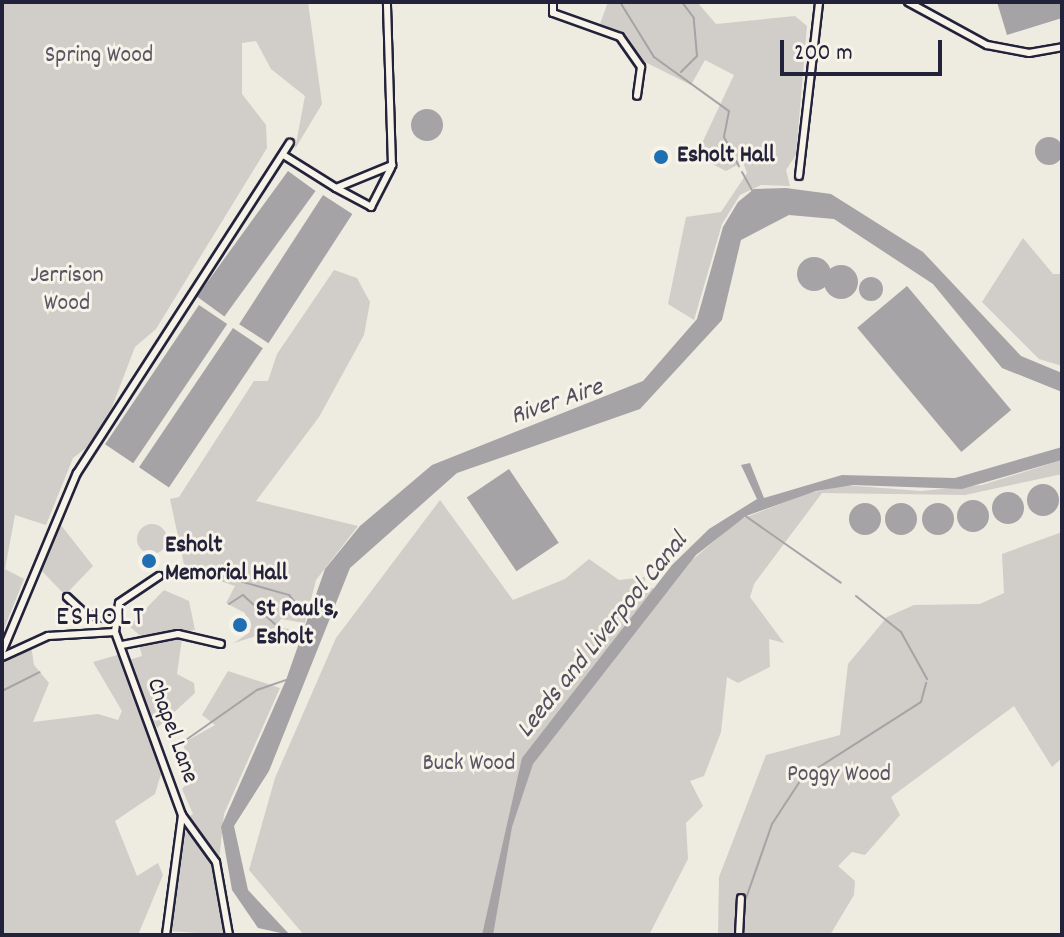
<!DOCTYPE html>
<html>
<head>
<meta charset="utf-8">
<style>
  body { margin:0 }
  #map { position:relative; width:1064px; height:937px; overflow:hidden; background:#eeebe1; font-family:Dekko,sans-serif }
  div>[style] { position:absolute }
  .green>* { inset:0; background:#d1cdc9 }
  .round { border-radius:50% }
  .water>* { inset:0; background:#a6a3a6; transform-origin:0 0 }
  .stream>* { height:2px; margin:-1px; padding:0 1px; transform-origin:1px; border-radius:1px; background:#a6a3a6 }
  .roads { filter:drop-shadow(2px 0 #22223b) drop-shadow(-2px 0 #22223b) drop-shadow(0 2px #22223b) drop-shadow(0 -2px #22223b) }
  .minor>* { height:6px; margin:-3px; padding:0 3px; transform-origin:3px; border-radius:3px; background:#f7f3e8 }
  .dots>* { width:22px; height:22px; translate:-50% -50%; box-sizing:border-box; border:4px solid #f7f3e8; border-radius:50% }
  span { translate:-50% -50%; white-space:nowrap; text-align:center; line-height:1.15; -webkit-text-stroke:6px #f7f3e8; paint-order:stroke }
  .park-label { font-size:24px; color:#575566 }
  .poi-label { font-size:24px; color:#22223b; font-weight:700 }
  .left { translate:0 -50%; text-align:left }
  .street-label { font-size:24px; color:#22223b }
  .water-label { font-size:26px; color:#504f60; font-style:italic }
  .quarter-label { font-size:28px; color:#22223b; letter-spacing:2px }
  .frame { position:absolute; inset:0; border:4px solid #22223b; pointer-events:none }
  .scale { position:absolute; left:780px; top:40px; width:162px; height:36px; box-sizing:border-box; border:4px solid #22223b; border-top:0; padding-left:10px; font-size:24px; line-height:28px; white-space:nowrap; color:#22223b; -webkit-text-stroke:6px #f7f3e8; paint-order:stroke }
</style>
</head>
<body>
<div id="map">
  <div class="green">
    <div style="clip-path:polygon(2px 2px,308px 2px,322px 104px,295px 149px,305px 96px,271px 69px,256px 41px,242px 43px,242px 94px,266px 125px,267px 148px,156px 329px,135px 347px,112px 407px,90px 445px,73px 458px,46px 525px,15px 515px,5px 569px,24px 579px,2px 634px)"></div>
    <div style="clip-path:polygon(608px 2px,697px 2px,716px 24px,795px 16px,807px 26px,796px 155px,786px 170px,790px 186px,761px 185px,740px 195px,722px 224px,694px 320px,668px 304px,686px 217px,721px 212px,747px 173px,743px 162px,726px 171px,696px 156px,734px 75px,705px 60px,691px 85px,637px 58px,622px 32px,600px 24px)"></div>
    <div style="clip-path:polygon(1023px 238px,1053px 274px,1062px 274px,1062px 366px,1039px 359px,982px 302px)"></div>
    <div style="clip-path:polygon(334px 270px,357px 278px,370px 302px,364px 335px,319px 417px,256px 501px,358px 526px,316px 580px,305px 623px,281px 619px,272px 631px,234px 643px,250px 632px,245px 613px,226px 603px,235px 586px,185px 569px,170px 499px,179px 497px,254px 381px,268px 381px,277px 354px)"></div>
    <div style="clip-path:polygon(1062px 460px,1062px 474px,965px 495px,822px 493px,754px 584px,750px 597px,784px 643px,769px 639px,770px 667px,738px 683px,727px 677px,721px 732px,704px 776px,690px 781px,703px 806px,686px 823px,688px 859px,649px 935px,304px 935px,249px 870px,275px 778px,336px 638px,440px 500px,513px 600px,565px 579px,589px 559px,619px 580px,645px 577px,645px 587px,668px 591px,692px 560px,739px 520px,806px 494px,844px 485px,921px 491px,982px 485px)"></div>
    <div style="clip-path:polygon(57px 520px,93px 566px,65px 595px,38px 567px)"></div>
    <div class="round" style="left:137px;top:524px;width:30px;height:30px"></div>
    <div style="clip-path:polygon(1062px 532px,1062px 758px,1052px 767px,1014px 706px,891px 797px,900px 815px,865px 855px,852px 852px,838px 866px,855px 881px,854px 895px,830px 935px,718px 935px,719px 877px,766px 755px,840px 735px,848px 664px,887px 617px,914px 605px,980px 604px,1004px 593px,1002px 554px)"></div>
    <div style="clip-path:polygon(164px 590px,189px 601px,195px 630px,143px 638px,129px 626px)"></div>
    <div style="clip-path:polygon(182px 638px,177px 674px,194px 683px,195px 693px,157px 728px,129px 660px,142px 656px,139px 644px)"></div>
    <div style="clip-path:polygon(31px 645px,34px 665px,49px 683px,33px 722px,98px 714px,118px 720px,122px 711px,93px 662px,121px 654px,161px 774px,155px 794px,115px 821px,137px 876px,158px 863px,163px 875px,138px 935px,2px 935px,2px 660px)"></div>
    <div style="clip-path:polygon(228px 671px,280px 688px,224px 814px,219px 861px,187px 818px,193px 814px,182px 789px,192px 778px,183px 743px,215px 725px,202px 715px)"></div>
    <div style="clip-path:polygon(189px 830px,217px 875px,226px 935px,169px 931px,176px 839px)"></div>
  </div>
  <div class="water">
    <div style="clip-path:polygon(997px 2px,1062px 2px,1062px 18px,1007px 35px)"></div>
    <div class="round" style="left:411px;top:109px;width:32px;height:32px"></div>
    <div class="round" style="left:1035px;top:137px;width:28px;height:28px"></div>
    <div style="left:288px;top:171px;width:34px;height:155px;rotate:36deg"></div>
    <div style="clip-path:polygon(786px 188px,831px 194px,923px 252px,1021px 356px,1062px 373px,1062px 392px,1002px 368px,933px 284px,834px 219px,789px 215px,741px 240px,722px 320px,640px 409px,457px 473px,350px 568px,269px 771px,234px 826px,248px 890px,290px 935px,258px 928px,232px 890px,221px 827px,286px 680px,325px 569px,360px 526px,432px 465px,643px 381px,697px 319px,723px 227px,738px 202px,754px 189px)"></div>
    <div style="left:323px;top:195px;width:35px;height:154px;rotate:33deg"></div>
    <div class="round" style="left:797px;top:257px;width:34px;height:34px"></div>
    <div class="round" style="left:824px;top:265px;width:34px;height:34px"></div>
    <div class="round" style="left:859px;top:277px;width:24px;height:24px"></div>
    <div style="left:907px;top:286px;width:162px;height:65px;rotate:50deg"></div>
    <div style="left:199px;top:305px;width:34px;height:168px;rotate:34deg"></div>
    <div style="left:233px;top:328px;width:36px;height:168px;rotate:34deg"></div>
    <div style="clip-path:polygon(1062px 447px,1062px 460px,962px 489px,853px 485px,816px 491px,746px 516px,696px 555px,533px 764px,512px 827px,493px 935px,482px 935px,522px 758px,672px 565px,709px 529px,757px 499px,741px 465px,750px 463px,764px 498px,842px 475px,955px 478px)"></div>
    <div style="left:509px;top:469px;width:89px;height:51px;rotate:56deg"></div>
    <div class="round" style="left:1027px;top:484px;width:32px;height:32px"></div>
    <div class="round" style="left:992px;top:492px;width:32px;height:32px"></div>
    <div class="round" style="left:957px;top:500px;width:32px;height:32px"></div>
    <div class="round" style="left:922px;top:503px;width:32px;height:32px"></div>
    <div class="round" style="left:849px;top:503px;width:32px;height:32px"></div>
    <div class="round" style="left:885px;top:503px;width:32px;height:32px"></div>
  </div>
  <div class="stream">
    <div style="left:498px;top:2px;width:37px"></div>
    <div style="left:557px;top:2px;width:4px"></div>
    <div style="left:620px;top:2px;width:65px;rotate:58.3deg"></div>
    <div style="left:654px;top:57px;width:92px;rotate:35.8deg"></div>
    <div style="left:729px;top:111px;width:26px;rotate:101deg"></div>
    <div style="left:724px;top:137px;width:33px;rotate:63deg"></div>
    <div style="left:681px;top:72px;width:23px;rotate:-45deg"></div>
    <div style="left:697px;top:56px;width:38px;rotate:-95deg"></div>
    <div style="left:694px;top:18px;width:20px;rotate:-127deg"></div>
    <div style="left:742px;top:172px;width:23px;rotate:61deg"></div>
    <div style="left:744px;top:515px;width:118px;rotate:35deg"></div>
    <div style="left:197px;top:569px;width:96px;rotate:15.8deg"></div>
    <div style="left:289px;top:595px;width:17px;rotate:50deg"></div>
    <div style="left:856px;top:596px;width:58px;rotate:38.7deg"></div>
    <div style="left:901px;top:632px;width:54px;rotate:61deg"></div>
    <div style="left:229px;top:604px;width:17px;rotate:-33deg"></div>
    <div style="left:243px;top:595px;width:49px;rotate:42.5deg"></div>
    <div style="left:279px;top:628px;width:25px;rotate:16deg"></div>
    <div style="left:2px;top:691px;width:42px;rotate:-26.6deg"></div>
    <div style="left:183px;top:742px;width:90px;rotate:-35.1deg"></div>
    <div style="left:257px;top:690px;width:31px;rotate:-19deg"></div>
    <div style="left:743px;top:935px;width:31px;rotate:-88deg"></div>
    <div style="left:744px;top:904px;width:85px;rotate:-70.7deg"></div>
    <div style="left:772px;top:824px;width:55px;rotate:-56.9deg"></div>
    <div style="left:802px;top:778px;width:141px;rotate:-32.6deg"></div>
    <div style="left:921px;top:702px;width:20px;rotate:-75deg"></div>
  </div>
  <div class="roads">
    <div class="minor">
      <div style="left:553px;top:2px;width:11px;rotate:90deg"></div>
      <div style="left:553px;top:13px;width:71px;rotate:19.7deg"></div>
      <div style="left:620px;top:37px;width:37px;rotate:55deg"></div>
      <div style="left:641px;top:67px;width:29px;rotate:98deg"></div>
      <div style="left:908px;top:2px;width:90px;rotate:28.6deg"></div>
      <div style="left:987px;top:45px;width:43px;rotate:10.8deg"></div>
      <div style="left:1029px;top:53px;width:34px;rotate:-10deg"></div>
      <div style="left:285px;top:156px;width:60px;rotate:32.1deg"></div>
      <div style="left:336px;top:188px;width:61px;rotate:-22.3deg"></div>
      <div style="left:392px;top:165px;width:163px;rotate:-91.8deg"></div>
      <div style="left:799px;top:176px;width:175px;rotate:-83.4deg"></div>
      <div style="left:336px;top:188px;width:40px;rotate:28deg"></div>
      <div style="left:371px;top:207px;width:44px;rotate:-62.9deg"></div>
      <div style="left:159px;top:576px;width:48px;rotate:146deg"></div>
      <div style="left:119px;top:603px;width:29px;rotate:98deg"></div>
      <div style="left:115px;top:632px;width:195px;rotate:69.9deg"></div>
      <div style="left:182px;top:815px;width:58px;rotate:54.1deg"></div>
      <div style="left:216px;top:862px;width:74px;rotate:79.9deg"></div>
      <div style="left:67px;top:597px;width:25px;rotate:43deg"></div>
      <div style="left:85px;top:614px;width:29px;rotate:12deg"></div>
      <div style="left:122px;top:645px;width:57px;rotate:-11.1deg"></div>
      <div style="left:178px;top:634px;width:44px;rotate:13.1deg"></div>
      <div style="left:2px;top:652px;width:194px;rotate:-67.3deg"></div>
      <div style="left:77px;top:473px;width:393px;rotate:-57.2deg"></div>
      <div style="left:2px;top:657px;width:51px;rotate:-24.5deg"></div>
      <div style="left:48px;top:636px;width:67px;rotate:-3.4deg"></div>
      <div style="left:166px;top:935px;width:121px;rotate:-82.4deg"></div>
      <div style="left:739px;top:935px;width:37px;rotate:-87deg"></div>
    </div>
  </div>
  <div class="dots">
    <div style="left:661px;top:157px;background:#1f6fb2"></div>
    <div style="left:149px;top:561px;background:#1f6fb2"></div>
    <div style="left:240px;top:625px;background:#1f6fb2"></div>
  </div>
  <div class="park-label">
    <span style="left:99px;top:57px">Spring Wood</span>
    <span style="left:67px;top:291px">Jerrison<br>Wood</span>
    <span style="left:469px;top:765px">Buck Wood</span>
    <span style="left:839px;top:776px">Poggy Wood</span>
  </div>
  <div class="poi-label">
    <span class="left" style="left:677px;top:157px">Esholt Hall</span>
    <span class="left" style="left:165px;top:561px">Esholt<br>Memorial Hall</span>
    <span class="left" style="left:256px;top:625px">St Paul's,<br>Esholt</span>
  </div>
  <div class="street-label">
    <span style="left:171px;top:731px;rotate:70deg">Chapel Lane</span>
  </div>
  <div class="water-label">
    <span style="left:557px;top:403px;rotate:-19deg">River Aire</span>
    <span style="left:603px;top:636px;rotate:-51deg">Leeds and Liverpool Canal</span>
  </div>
  <div class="quarter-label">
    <span style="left:101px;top:619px">ESHOLT</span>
  </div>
  <div class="frame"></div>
  <div class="scale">200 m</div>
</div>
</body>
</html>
